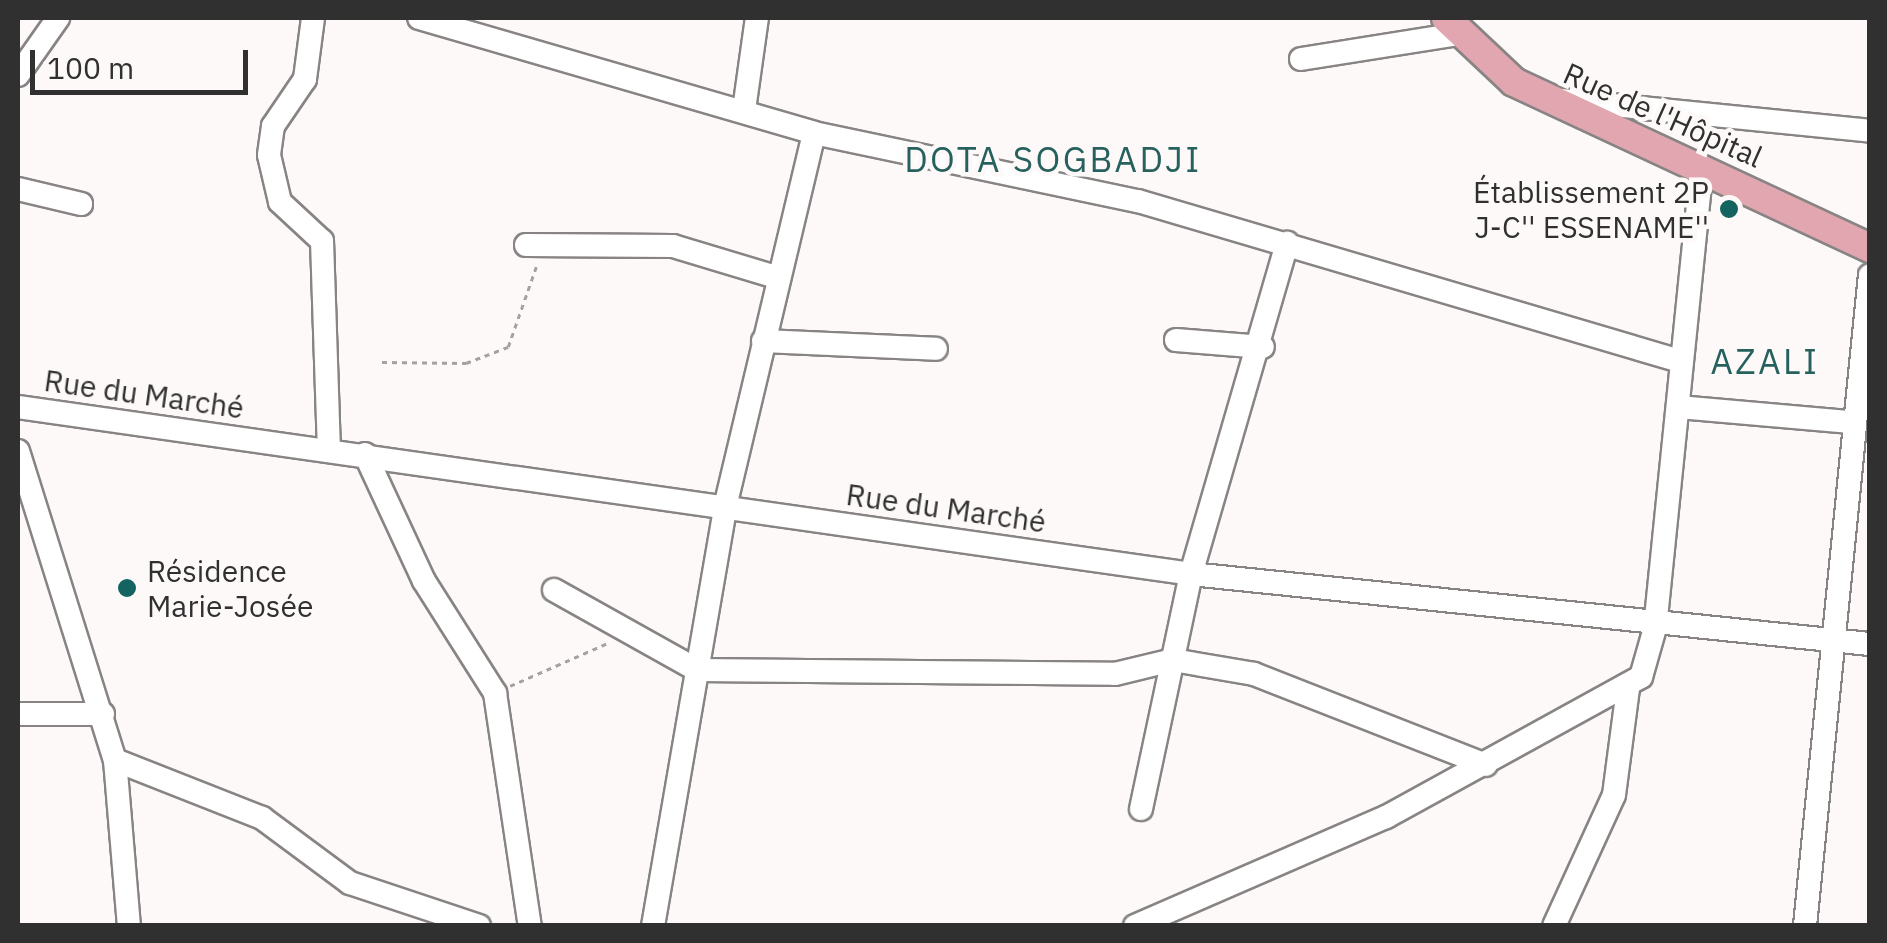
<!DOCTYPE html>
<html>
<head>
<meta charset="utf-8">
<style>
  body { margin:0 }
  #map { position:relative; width:1887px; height:943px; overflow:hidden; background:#fdf9f9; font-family:"IBM Plex Sans",sans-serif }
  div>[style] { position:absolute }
  .path>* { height:2.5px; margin-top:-1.25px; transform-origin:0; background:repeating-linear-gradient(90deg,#a3a1a1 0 5px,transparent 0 10px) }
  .roads { filter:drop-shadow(2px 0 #888484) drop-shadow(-2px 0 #888484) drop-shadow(0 2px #888484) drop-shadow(0 -2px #888484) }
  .minor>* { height:22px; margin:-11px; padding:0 11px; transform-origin:11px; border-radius:11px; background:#fff }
  .major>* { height:28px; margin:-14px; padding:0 14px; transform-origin:14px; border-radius:14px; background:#e1a6af }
  .dots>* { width:28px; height:28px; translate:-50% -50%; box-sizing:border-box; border:5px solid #fdf9f9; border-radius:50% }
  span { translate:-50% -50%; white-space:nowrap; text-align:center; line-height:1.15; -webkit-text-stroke:9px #fdf9f9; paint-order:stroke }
  .street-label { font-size:30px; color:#313030 }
  .poi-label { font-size:30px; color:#313030 }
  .right { translate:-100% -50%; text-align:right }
  .left { translate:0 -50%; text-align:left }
  .quarter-label { font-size:35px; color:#27615e; letter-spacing:2.5px }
  .frame { position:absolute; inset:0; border:20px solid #313030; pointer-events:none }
  .scale { position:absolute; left:30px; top:50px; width:218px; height:45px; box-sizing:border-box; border:5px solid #313030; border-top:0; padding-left:12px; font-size:30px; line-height:35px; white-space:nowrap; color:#313030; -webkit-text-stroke:8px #fdf9f9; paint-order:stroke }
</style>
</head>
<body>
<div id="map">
  <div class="path">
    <div style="left:382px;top:362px;width:84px;rotate:0.7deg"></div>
    <div style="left:466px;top:363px;width:45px;rotate:-20.9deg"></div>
    <div style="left:508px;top:347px;width:88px;rotate:-70.7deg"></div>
    <div style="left:510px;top:686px;width:107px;rotate:-23.7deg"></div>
  </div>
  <div class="roads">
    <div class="minor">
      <div style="left:313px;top:18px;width:62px;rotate:97.5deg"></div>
      <div style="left:305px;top:79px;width:57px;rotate:124.2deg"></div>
      <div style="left:273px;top:126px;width:29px;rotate:98deg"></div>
      <div style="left:269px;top:155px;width:48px;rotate:76.8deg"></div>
      <div style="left:280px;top:202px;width:57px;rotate:42.9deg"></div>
      <div style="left:322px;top:241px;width:208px;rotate:88.1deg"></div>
      <div style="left:419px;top:18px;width:411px;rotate:16.2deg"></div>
      <div style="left:814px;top:133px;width:331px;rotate:11.9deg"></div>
      <div style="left:1138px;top:201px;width:565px;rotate:16.45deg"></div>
      <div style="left:1301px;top:59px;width:160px;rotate:-9deg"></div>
      <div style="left:18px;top:75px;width:70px;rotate:-54.9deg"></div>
      <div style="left:1562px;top:100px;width:310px;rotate:5.7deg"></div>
      <div style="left:744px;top:110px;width:93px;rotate:-82deg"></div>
      <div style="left:18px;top:189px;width:65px;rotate:13.4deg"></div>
      <div style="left:526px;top:245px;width:147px;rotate:0.4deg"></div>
      <div style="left:673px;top:246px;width:111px;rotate:16.8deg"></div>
      <div style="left:1176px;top:340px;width:87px;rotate:4.6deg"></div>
      <div style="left:763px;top:341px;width:173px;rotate:2.6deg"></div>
      <div style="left:18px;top:407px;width:1185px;rotate:8.1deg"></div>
      <div style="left:1191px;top:574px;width:683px;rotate:5.89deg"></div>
      <div style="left:1678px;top:407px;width:174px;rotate:5deg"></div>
      <div style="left:18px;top:451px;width:324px;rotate:72.6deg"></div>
      <div style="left:115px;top:760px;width:167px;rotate:85.2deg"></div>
      <div style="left:365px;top:454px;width:140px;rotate:65.1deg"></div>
      <div style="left:424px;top:581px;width:133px;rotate:57.6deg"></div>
      <div style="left:495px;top:693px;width:236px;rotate:81.5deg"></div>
      <div style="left:554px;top:590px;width:164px;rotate:29.2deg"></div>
      <div style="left:697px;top:670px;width:418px;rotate:0.5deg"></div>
      <div style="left:1115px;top:674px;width:60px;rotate:-13.6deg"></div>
      <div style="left:1173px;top:660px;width:82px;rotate:9.8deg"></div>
      <div style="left:1254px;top:674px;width:249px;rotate:21.4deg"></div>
      <div style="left:18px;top:714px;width:85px"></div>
      <div style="left:115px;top:760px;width:158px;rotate:21.5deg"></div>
      <div style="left:262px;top:818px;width:109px;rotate:36.5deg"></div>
      <div style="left:350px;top:883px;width:136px;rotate:18.4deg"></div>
      <div style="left:1141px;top:809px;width:240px;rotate:-78deg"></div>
      <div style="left:1191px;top:574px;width:345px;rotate:-73.8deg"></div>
      <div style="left:653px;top:926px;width:425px;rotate:-80.2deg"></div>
      <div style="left:725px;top:507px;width:384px;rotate:-76.6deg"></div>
      <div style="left:1135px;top:926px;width:274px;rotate:-23.5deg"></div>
      <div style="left:1386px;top:817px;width:291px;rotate:-28.8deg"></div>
      <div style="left:1641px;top:677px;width:51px;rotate:-74.1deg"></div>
      <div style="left:1655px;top:628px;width:464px;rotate:-84.2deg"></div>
      <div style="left:1554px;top:926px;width:144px;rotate:-65.4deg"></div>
      <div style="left:1614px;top:795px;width:108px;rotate:-82.5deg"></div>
      <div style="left:1805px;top:926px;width:654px;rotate:-84.3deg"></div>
    </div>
    <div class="major">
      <div style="left:1446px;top:18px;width:93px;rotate:43.3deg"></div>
      <div style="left:1514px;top:82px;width:393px;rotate:25deg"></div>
    </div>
  </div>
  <div class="dots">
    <div style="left:1729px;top:209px;background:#136360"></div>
    <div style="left:127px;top:588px;background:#136360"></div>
  </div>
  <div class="street-label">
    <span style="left:1663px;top:115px;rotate:24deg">Rue de l'Hôpital</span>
    <span style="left:144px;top:394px;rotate:8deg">Rue du Marché</span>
    <span style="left:946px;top:508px;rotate:8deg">Rue du Marché</span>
  </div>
  <div class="poi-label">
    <span class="right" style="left:1709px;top:209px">Établissement 2P<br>J-C'' ESSENAME''</span>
    <span class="left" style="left:147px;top:588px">Résidence<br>Marie-Josée</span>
  </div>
  <div class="quarter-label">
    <span style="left:1053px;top:159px">DOTA SOGBADJI</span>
    <span style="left:1765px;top:361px">AZALI</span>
  </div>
  <div class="frame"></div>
  <div class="scale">100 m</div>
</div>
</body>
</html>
